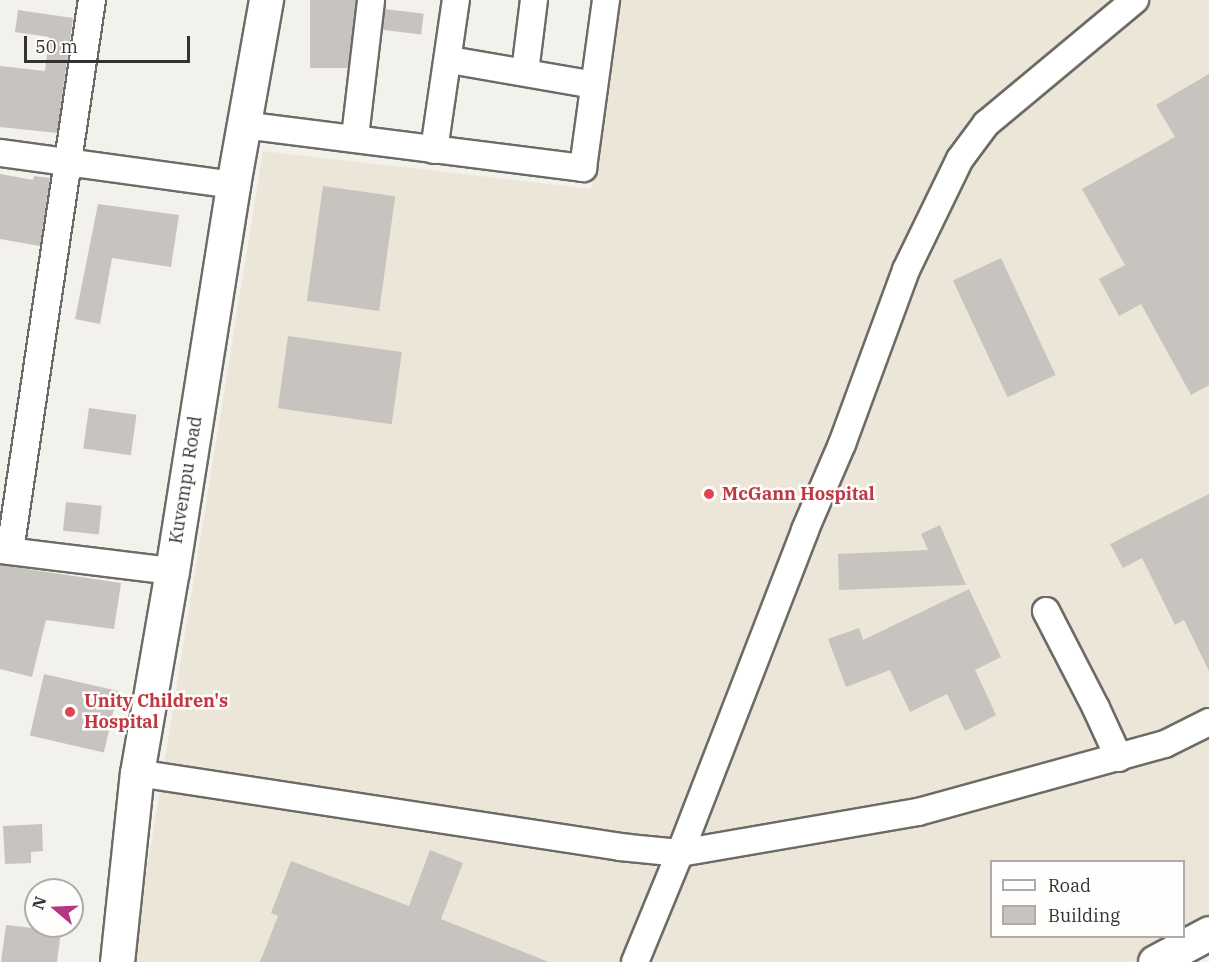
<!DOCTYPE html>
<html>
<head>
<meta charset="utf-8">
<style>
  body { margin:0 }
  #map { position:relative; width:1209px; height:962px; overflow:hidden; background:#f3f1eb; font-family:"IBM Plex Serif",serif }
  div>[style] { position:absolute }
  .built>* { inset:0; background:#ece6d9 }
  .building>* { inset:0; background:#c7c4bf; transform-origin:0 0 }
  .roads { filter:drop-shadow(2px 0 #6d6b66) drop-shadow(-2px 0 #6d6b66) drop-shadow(0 2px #6d6b66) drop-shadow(0 -2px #6d6b66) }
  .minor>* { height:26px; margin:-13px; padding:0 13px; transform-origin:13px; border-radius:13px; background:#fff }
  .major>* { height:33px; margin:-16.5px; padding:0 16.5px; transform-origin:16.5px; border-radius:16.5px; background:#fff }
  .highway>* { height:33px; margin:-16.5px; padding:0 16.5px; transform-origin:16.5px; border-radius:16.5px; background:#fff }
  .dots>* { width:16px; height:16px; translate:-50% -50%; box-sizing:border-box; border:3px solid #fffefd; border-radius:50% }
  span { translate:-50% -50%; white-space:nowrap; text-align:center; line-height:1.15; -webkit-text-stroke:5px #fffefd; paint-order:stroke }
  .street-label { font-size:18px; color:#333230 }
  .health-label { font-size:18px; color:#be3a42; font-weight:700 }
  .left { translate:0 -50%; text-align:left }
  .legend { position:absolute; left:990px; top:860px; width:195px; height:78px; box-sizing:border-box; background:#fffefd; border:2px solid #adacab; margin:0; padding:8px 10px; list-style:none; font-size:18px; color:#333230 }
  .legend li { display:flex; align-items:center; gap:12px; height:30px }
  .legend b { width:30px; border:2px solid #adacab }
  .north { position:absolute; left:24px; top:878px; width:60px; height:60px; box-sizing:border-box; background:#fffefd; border:2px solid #adacab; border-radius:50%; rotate:289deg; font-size:16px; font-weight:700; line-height:24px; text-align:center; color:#333230 }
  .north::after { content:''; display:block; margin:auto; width:21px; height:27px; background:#b53682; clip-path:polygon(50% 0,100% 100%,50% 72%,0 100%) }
  .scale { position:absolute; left:24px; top:36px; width:166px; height:27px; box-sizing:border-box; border:3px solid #333230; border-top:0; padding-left:8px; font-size:18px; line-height:21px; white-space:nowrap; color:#333230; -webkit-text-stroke:4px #fffefd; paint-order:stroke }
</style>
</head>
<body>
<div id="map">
  <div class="built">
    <div style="clip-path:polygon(617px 0,1209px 0,1209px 921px,1184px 935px,1184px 862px,992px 862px,992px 936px,1180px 937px,1133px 962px,132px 962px,263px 151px,591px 189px)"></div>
  </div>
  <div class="building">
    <div style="left:310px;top:0;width:46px;height:68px"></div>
    <div style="left:385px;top:9px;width:39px;height:21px;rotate:7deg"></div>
    <div style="clip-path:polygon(18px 10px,73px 18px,57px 133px,0 127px,0 66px,45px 71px,49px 37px,15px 32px)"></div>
    <div style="clip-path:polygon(1209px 74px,1209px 385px,1191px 395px,1141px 304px,1119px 316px,1099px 279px,1125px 265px,1082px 189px,1175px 137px,1156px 105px)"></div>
    <div style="clip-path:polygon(0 174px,33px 180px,34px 176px,50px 178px,40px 246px,0 239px)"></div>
    <div style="left:323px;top:186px;width:73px;height:116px;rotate:8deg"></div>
    <div style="clip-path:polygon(98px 204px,179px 215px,171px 267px,112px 258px,100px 324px,75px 319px)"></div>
    <div style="left:1001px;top:258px;width:129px;height:53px;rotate:65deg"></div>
    <div style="left:288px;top:336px;width:115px;height:73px;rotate:8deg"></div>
    <div style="left:89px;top:408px;width:48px;height:41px;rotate:8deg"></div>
    <div style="clip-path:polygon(1209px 494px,1209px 671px,1184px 620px,1175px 625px,1142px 558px,1123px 568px,1110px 544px)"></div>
    <div style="left:66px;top:502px;width:36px;height:29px;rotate:6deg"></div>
    <div style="clip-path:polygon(940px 525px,966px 585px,839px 590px,838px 554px,928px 550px,921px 534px)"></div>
    <div style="clip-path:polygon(0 565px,121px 583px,114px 629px,46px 620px,32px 677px,0 669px)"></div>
    <div style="clip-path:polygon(969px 589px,1001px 657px,975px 670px,996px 715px,965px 731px,947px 694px,910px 712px,890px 670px,846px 687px,828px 639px,859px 628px,863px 640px)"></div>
    <div style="left:44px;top:674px;width:76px;height:63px;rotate:13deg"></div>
    <div style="clip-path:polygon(42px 824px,43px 851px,31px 852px,31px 863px,5px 864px,3px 826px)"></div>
    <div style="clip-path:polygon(430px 850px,463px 863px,441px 919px,549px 962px,260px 962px,278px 916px,271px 913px,291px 861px,409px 906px)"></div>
    <div style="clip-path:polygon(6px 925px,61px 931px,57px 962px,1px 962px)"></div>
  </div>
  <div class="roads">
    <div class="minor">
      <div style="left:450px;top:60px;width:146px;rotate:9.8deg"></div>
      <div style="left:525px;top:72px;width:73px;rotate:-82.9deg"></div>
      <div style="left:243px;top:125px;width:343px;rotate:7.2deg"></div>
      <div style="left:583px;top:168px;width:170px;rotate:-82.2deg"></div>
      <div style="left:355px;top:137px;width:138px;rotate:-83.3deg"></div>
      <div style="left:434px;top:150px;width:152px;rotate:-81.7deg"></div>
      <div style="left:0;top:153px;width:235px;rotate:7.8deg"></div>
      <div style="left:0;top:550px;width:173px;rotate:7deg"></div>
      <div style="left:10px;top:551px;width:557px;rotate:-81.54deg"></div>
      <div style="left:1046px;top:611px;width:109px;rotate:62.7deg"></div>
      <div style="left:1096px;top:708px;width:55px;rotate:65.3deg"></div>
      <div style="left:137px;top:773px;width:489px;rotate:8.7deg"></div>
      <div style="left:620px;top:847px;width:60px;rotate:5.7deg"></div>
      <div style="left:680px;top:853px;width:346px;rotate:-68.8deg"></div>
      <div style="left:805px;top:530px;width:94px;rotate:-66.7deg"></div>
      <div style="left:842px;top:444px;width:185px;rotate:-69.8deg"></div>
      <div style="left:906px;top:270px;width:123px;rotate:-64.1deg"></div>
      <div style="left:960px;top:159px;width:44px;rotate:-53.4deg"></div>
      <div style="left:986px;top:124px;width:194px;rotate:-39.8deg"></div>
      <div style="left:635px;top:962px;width:118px;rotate:-67.6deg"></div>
      <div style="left:680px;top:853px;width:242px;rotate:-9.8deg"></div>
      <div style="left:918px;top:812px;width:256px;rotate:-15.4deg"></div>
      <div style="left:1165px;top:744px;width:49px;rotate:-26.6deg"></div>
    </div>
    <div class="major">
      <div style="left:117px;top:962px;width:190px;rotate:-84deg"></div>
      <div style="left:137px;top:773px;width:205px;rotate:-80.2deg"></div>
      <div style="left:172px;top:571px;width:391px;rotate:-81deg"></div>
      <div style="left:233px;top:185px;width:188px;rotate:-79.9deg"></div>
    </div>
    <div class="highway">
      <div style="left:1155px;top:962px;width:61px;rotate:-28.2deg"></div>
    </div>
  </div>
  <div class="dots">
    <div style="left:709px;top:494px;background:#e0444e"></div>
    <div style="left:70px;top:712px;background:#e0444e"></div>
  </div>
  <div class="street-label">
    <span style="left:186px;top:480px;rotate:-81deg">Kuvempu Road</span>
  </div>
  <div class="health-label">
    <span class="left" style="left:722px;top:494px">McGann Hospital</span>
    <span class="left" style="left:84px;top:712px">Unity Children's<br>Hospital</span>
  </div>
  <ul class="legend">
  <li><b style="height:8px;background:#fff"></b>Road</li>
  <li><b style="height:16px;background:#c7c4bf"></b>Building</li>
  </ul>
  <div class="north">N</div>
  <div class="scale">50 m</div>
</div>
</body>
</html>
